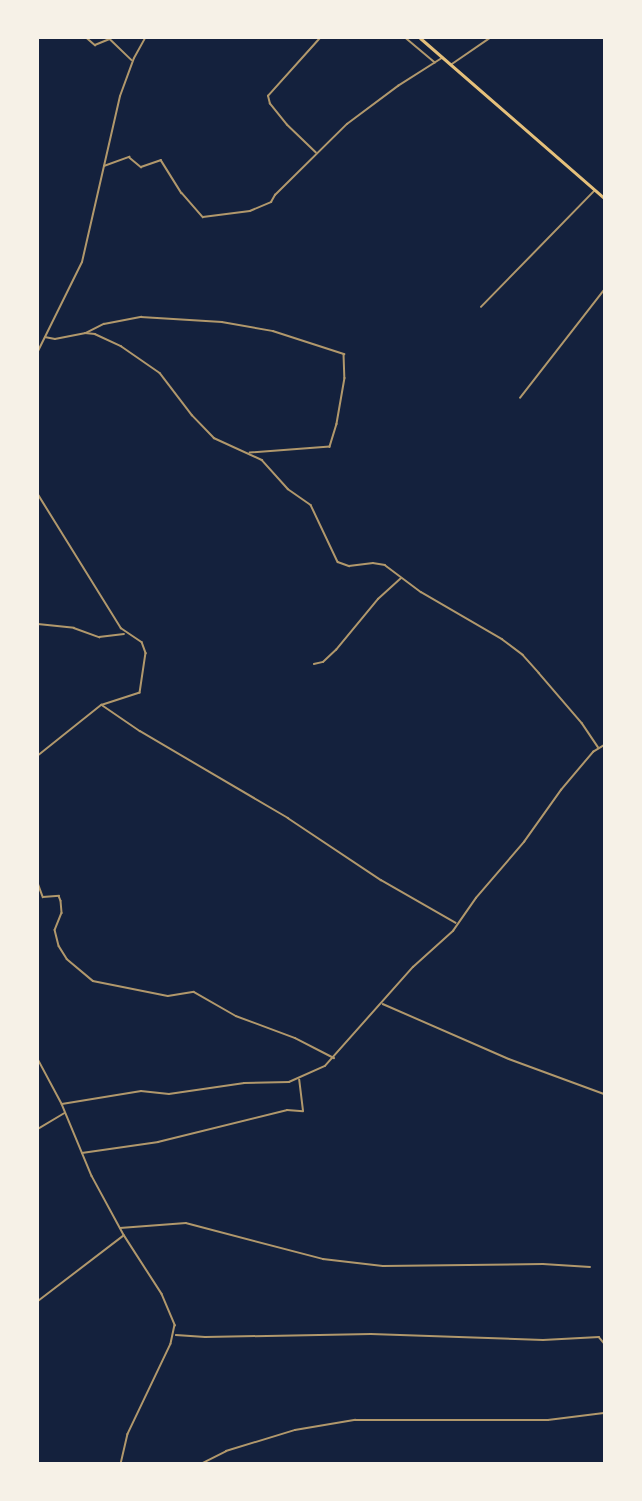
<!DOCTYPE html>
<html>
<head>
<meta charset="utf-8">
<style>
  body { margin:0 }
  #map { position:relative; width:642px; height:1501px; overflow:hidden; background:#14213d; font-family:Lato,sans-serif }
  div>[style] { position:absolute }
  .minor>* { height:1.5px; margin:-0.75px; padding:0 0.75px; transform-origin:0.75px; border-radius:0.75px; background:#b1986c }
  .tertiary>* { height:2px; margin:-1px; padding:0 1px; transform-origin:1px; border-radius:1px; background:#b1986c }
  .trunk>* { height:3px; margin:-1.5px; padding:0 1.5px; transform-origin:1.5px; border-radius:1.5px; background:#e5c07b }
  span { translate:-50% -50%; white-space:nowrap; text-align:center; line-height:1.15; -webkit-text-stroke:4.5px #f6f1e7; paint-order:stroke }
  .frame { position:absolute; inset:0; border:39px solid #f6f1e7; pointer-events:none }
</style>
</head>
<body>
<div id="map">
  <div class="minor">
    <div style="left:87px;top:38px;width:11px;rotate:41deg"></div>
    <div style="left:95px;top:45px;width:16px;rotate:-22deg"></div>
    <div style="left:110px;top:39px;width:30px;rotate:44deg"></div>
    <div style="left:406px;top:38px;width:38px;rotate:40deg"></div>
    <div style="left:452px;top:64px;width:46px;rotate:-34.4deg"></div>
    <div style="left:316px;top:153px;width:40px;rotate:-136deg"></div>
    <div style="left:287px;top:125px;width:27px;rotate:-129deg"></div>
    <div style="left:270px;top:104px;width:8px;rotate:-104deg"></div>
    <div style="left:268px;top:96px;width:78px;rotate:-48.1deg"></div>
    <div style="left:104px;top:166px;width:27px;rotate:-20deg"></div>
    <div style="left:129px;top:157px;width:16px;rotate:40deg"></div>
    <div style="left:141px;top:167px;width:21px;rotate:-19deg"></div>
    <div style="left:161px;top:160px;width:39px;rotate:58deg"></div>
    <div style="left:182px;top:193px;width:32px;rotate:49deg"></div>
    <div style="left:203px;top:217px;width:47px;rotate:-7.3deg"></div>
    <div style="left:250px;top:211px;width:23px;rotate:-23deg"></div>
    <div style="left:271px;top:202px;width:8px;rotate:-60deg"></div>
    <div style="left:275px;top:195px;width:101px;rotate:-44.6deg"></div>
    <div style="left:347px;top:124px;width:64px;rotate:-36.7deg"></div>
    <div style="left:398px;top:86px;width:52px;rotate:-32.5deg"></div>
    <div style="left:481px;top:307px;width:163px;rotate:-45.7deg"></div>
    <div style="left:86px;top:333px;width:20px;rotate:-27deg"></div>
    <div style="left:104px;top:324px;width:38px;rotate:-11deg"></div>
    <div style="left:141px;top:317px;width:81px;rotate:3.5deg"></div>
    <div style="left:222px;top:322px;width:52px;rotate:10deg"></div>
    <div style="left:273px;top:331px;width:75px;rotate:17.9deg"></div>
    <div style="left:344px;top:354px;width:24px;rotate:88deg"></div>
    <div style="left:345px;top:378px;width:47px;rotate:99.9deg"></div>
    <div style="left:337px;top:424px;width:24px;rotate:107deg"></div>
    <div style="left:330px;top:447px;width:80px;rotate:175.7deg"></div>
    <div style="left:45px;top:337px;width:10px;rotate:11deg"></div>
    <div style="left:55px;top:339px;width:31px;rotate:-11deg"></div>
    <div style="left:85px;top:333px;width:10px;rotate:6deg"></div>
    <div style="left:95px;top:334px;width:29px;rotate:25deg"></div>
    <div style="left:121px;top:346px;width:47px;rotate:34.7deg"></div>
    <div style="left:160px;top:373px;width:53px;rotate:52.7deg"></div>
    <div style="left:192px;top:415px;width:32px;rotate:46deg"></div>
    <div style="left:214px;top:438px;width:53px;rotate:24.6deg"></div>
    <div style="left:262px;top:460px;width:39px;rotate:48deg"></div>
    <div style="left:288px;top:489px;width:28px;rotate:35deg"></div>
    <div style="left:311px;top:505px;width:63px;rotate:64.7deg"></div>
    <div style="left:338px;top:562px;width:12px;rotate:20deg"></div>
    <div style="left:349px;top:566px;width:24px;rotate:-7deg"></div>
    <div style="left:373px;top:563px;width:12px;rotate:9deg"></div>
    <div style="left:385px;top:565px;width:45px;rotate:36.9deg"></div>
    <div style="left:421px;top:592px;width:94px;rotate:30.1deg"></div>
    <div style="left:502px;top:639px;width:26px;rotate:37deg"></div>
    <div style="left:523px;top:655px;width:24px;rotate:48deg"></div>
    <div style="left:539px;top:673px;width:66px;rotate:49.3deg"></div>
    <div style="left:582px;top:723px;width:29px;rotate:56deg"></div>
    <div style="left:520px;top:398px;width:137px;rotate:-52.1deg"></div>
    <div style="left:38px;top:494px;width:158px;rotate:58.2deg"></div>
    <div style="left:121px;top:628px;width:25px;rotate:34deg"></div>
    <div style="left:142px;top:642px;width:12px;rotate:70deg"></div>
    <div style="left:146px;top:653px;width:40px;rotate:98.5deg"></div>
    <div style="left:140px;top:693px;width:40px;rotate:162deg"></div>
    <div style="left:102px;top:705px;width:82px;rotate:141.4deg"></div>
    <div style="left:38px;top:624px;width:36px;rotate:6deg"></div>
    <div style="left:74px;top:628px;width:27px;rotate:20deg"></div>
    <div style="left:99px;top:637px;width:25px;rotate:-7deg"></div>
    <div style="left:314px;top:664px;width:9px;rotate:-13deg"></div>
    <div style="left:323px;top:662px;width:18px;rotate:-43deg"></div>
    <div style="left:336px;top:650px;width:66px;rotate:-50.5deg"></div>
    <div style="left:378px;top:599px;width:31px;rotate:-42deg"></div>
    <div style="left:102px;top:705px;width:46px;rotate:34.4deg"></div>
    <div style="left:140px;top:731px;width:172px;rotate:30.4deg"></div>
    <div style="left:288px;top:818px;width:112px;rotate:33.7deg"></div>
    <div style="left:381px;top:880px;width:86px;rotate:29.8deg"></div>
    <div style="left:38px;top:883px;width:15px;rotate:70deg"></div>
    <div style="left:43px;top:897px;width:16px;rotate:-4deg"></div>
    <div style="left:59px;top:896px;width:5px;rotate:68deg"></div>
    <div style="left:61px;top:901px;width:12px;rotate:85deg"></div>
    <div style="left:62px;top:913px;width:18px;rotate:112deg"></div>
    <div style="left:55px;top:930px;width:16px;rotate:76deg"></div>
    <div style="left:59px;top:946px;width:15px;rotate:58deg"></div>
    <div style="left:67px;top:959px;width:34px;rotate:40deg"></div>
    <div style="left:93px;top:981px;width:76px;rotate:11.3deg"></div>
    <div style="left:168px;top:996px;width:26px;rotate:-9deg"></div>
    <div style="left:194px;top:992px;width:48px;rotate:29.7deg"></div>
    <div style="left:236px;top:1016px;width:63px;rotate:20.4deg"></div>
    <div style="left:295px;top:1038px;width:44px;rotate:27.1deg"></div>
    <div style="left:383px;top:1004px;width:137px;rotate:23.6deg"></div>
    <div style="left:509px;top:1059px;width:101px;rotate:20.2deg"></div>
    <div style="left:38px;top:1059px;width:51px;rotate:61.9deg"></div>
    <div style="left:62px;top:1104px;width:78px;rotate:67.4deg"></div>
    <div style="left:92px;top:1176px;width:67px;rotate:61.5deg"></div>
    <div style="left:124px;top:1235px;width:70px;rotate:57.2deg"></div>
    <div style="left:162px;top:1294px;width:34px;rotate:67deg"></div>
    <div style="left:175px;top:1325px;width:19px;rotate:102deg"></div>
    <div style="left:171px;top:1344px;width:100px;rotate:115.5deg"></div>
    <div style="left:128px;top:1434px;width:31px;rotate:103deg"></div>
    <div style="left:62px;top:1104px;width:80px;rotate:-9.3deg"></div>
    <div style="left:141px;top:1091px;width:28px;rotate:6deg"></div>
    <div style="left:169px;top:1094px;width:76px;rotate:-8.3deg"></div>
    <div style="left:244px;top:1083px;width:45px;rotate:-1.3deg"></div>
    <div style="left:289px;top:1082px;width:39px;rotate:-24deg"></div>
    <div style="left:325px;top:1066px;width:132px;rotate:-48.4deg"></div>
    <div style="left:413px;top:967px;width:54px;rotate:-42deg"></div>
    <div style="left:453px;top:931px;width:40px;rotate:-55.1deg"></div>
    <div style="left:476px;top:898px;width:74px;rotate:-49.4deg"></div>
    <div style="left:524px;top:842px;width:64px;rotate:-54.6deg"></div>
    <div style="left:561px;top:790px;width:50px;rotate:-49.9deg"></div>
    <div style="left:593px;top:752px;width:13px;rotate:-32deg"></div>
    <div style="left:38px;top:1129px;width:31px;rotate:-31deg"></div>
    <div style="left:82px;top:1153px;width:77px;rotate:-8.2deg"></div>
    <div style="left:158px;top:1142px;width:133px;rotate:-13.9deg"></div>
    <div style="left:287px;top:1110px;width:16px;rotate:4deg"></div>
    <div style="left:303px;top:1111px;width:31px;rotate:-97deg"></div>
    <div style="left:120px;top:1228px;width:66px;rotate:-4.3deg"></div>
    <div style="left:186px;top:1223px;width:142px;rotate:14.7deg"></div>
    <div style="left:323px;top:1259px;width:60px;rotate:6.7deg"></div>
    <div style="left:383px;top:1266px;width:160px;rotate:-0.7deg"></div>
    <div style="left:543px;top:1264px;width:47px;rotate:3.7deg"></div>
    <div style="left:38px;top:1301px;width:107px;rotate:-37.4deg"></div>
    <div style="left:176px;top:1335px;width:29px;rotate:4deg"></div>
    <div style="left:205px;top:1337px;width:166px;rotate:-1deg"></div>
    <div style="left:371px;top:1334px;width:172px;rotate:2deg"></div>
    <div style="left:543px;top:1340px;width:56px;rotate:-3.1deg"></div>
    <div style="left:599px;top:1337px;width:8px;rotate:50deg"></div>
    <div style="left:201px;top:1464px;width:28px;rotate:-27deg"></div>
    <div style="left:226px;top:1451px;width:72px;rotate:-16.9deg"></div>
    <div style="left:295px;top:1430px;width:61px;rotate:-9.5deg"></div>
    <div style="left:355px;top:1420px;width:193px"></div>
    <div style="left:548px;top:1420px;width:56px;rotate:-7.1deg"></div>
  </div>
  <div class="tertiary">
    <div style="left:38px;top:351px;width:99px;rotate:-63.7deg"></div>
    <div style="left:82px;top:262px;width:170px;rotate:-77.1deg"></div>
    <div style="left:120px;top:96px;width:40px;rotate:-69.8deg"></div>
    <div style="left:134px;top:58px;width:23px;rotate:-61deg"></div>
  </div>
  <div class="trunk">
    <div style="left:420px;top:38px;width:244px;rotate:41deg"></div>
  </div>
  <div class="frame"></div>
</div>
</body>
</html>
